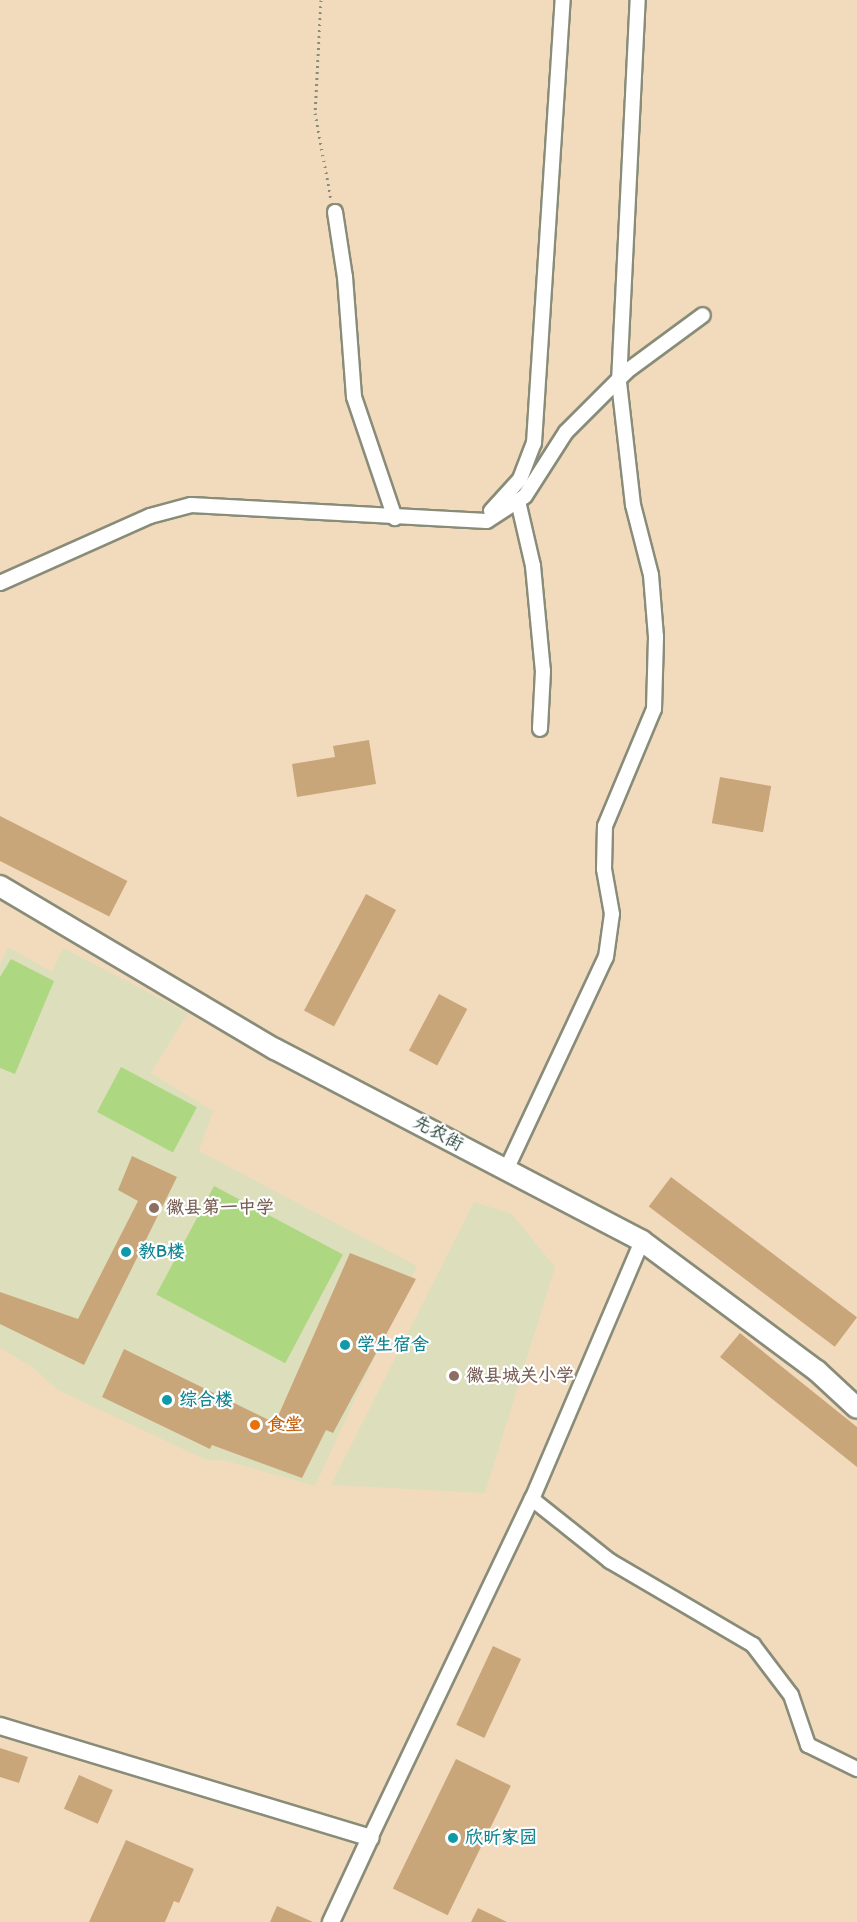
<!DOCTYPE html>
<html>
<head>
<meta charset="utf-8">
<style>
  body { margin:0 }
  #map { position:relative; width:857px; height:1922px; overflow:hidden; background:#f2dbbd; font-family:"Comic Neue","LXGW WenKai TC",sans-serif }
  div>[style] { position:absolute }
  .built>* { inset:0; background:#dddebc }
  .green>* { inset:0; background:#aed781; transform-origin:0 0 }
  .building>* { inset:0; background:#c9a679; transform-origin:0 0 }
  .path>* { height:3px; margin-top:-1.5px; transform-origin:0; background:repeating-linear-gradient(90deg,#888c78 0 1.5px,transparent 0 6px) }
  .roads { filter:drop-shadow(2px 0 #888c78) drop-shadow(-2px 0 #888c78) drop-shadow(0 2px #888c78) drop-shadow(0 -2px #888c78) }
  .minor>* { height:14px; margin:-7px; padding:0 7px; transform-origin:7px; border-radius:7px; background:#fff }
  .tertiary>* { height:16px; margin:-8px; padding:0 8px; transform-origin:8px; border-radius:8px; background:#fff }
  .secondary>* { height:20px; margin:-10px; padding:0 10px; transform-origin:10px; border-radius:10px; background:#fff }
  .dots>* { width:16px; height:16px; translate:-50% -50%; box-sizing:border-box; border:3px solid #fff; border-radius:50% }
  span { translate:-50% -50%; white-space:nowrap; text-align:center; line-height:1.15; -webkit-text-stroke:4.5px #fff; paint-order:stroke }
  .street-label { font-size:18px; color:#1f3d34 }
  .education-label { font-size:18px; color:#785e54; font-weight:700 }
  .left { translate:0 -50%; text-align:left }
  .culture-label { font-size:18px; color:#0d838f; font-weight:700 }
  .food-label { font-size:18px; color:#c56008; font-weight:700 }
</style>
</head>
<body>
<div id="map">
  <div class="built">
    <div style="clip-path:polygon(8px 947px,52px 972px,63px 948px,188px 1013px,151px 1073px,213px 1111px,199px 1151px,417px 1266px,315px 1486px,227px 1461px,204px 1459px,58px 1390px,32px 1367px,0 1348px,0 964px)"></div>
    <div style="clip-path:polygon(474px 1202px,512px 1214px,555px 1267px,485px 1493px,331px 1485px)"></div>
  </div>
  <div class="green">
    <div style="clip-path:polygon(11px 959px,54px 981px,15px 1074px,0 1068px,0 977px)"></div>
    <div style="left:121px;top:1067px;width:86px;height:51px;rotate:28deg"></div>
    <div style="left:214px;top:1186px;width:146px;height:123px;rotate:28deg"></div>
  </div>
  <div class="building">
    <div style="clip-path:polygon(369px 740px,376px 784px,297px 797px,292px 764px,335px 757px,333px 746px)"></div>
    <div style="left:720px;top:777px;width:52px;height:47px;rotate:10deg"></div>
    <div style="left:0;top:816px;width:143px;height:40px;rotate:27deg"></div>
    <div style="left:366px;top:894px;width:34px;height:132px;rotate:28deg"></div>
    <div style="left:439px;top:994px;width:32px;height:64px;rotate:28deg"></div>
    <div style="clip-path:polygon(132px 1156px,177px 1177px,84px 1365px,0 1324px,0 1292px,78px 1319px,138px 1201px,118px 1190px)"></div>
    <div style="left:671px;top:1177px;width:233px;height:37px;rotate:37deg"></div>
    <div style="clip-path:polygon(350px 1253px,416px 1279px,333px 1433px,326px 1430px,302px 1478px,212px 1445px,210px 1449px,102px 1397px,124px 1349px,275px 1423px)"></div>
    <div style="clip-path:polygon(740px 1333px,857px 1427px,857px 1467px,720px 1357px)"></div>
    <div style="left:493px;top:1646px;width:31px;height:87px;rotate:25deg"></div>
    <div style="clip-path:polygon(0 1748px,28px 1757px,19px 1783px,0 1777px)"></div>
    <div style="left:456px;top:1759px;width:61px;height:144px;rotate:26deg"></div>
    <div style="left:79px;top:1775px;width:37px;height:37px;rotate:24deg"></div>
    <div style="clip-path:polygon(126px 1840px,194px 1869px,179px 1903px,174px 1901px,165px 1922px,89px 1922px)"></div>
    <div style="clip-path:polygon(277px 1906px,313px 1922px,270px 1922px)"></div>
    <div style="clip-path:polygon(478px 1908px,507px 1922px,471px 1922px)"></div>
  </div>
  <div class="path">
    <div style="left:321px;top:0;width:113px;rotate:93deg"></div>
    <div style="left:315px;top:113px;width:87px;rotate:79.5deg"></div>
  </div>
  <div class="roads">
    <div class="minor">
      <div style="left:335px;top:212px;width:66px;rotate:81.3deg"></div>
      <div style="left:345px;top:277px;width:120px;rotate:85.7deg"></div>
      <div style="left:354px;top:397px;width:128px;rotate:71.3deg"></div>
      <div style="left:518px;top:501px;width:67px;rotate:77deg"></div>
      <div style="left:533px;top:566px;width:105px;rotate:84.6deg"></div>
      <div style="left:543px;top:671px;width:58px;rotate:93deg"></div>
      <div style="left:491px;top:511px;width:43px;rotate:-47.8deg"></div>
      <div style="left:520px;top:479px;width:39px;rotate:-69deg"></div>
      <div style="left:534px;top:443px;width:444px;rotate:-86.3deg"></div>
      <div style="left:0;top:583px;width:164px;rotate:-24.1deg"></div>
      <div style="left:150px;top:516px;width:42px;rotate:-15deg"></div>
      <div style="left:191px;top:505px;width:296px;rotate:3.1deg"></div>
      <div style="left:487px;top:521px;width:45px;rotate:-33.3deg"></div>
      <div style="left:525px;top:496px;width:76px;rotate:-57.4deg"></div>
      <div style="left:566px;top:432px;width:86px;rotate:-45deg"></div>
      <div style="left:627px;top:371px;width:94px;rotate:-36.4deg"></div>
      <div style="left:506px;top:1170px;width:235px;rotate:-64.9deg"></div>
      <div style="left:606px;top:957px;width:43px;rotate:-82.1deg"></div>
      <div style="left:612px;top:914px;width:46px;rotate:-100.1deg"></div>
      <div style="left:604px;top:869px;width:43px;rotate:-88.7deg"></div>
      <div style="left:605px;top:826px;width:127px;rotate:-67.3deg"></div>
      <div style="left:654px;top:709px;width:72px;rotate:-88.4deg"></div>
      <div style="left:656px;top:637px;width:62px;rotate:-94.6deg"></div>
      <div style="left:651px;top:575px;width:72px;rotate:-104.4deg"></div>
      <div style="left:633px;top:505px;width:124px;rotate:-96.5deg"></div>
      <div style="left:619px;top:382px;width:382px;rotate:-87.2deg"></div>
      <div style="left:532px;top:1499px;width:100px;rotate:38.5deg"></div>
      <div style="left:610px;top:1561px;width:166px;rotate:30.4deg"></div>
      <div style="left:753px;top:1645px;width:63px;rotate:52.8deg"></div>
      <div style="left:791px;top:1695px;width:53px;rotate:71.2deg"></div>
      <div style="left:808px;top:1745px;width:55px;rotate:26.1deg"></div>
      <div style="left:370px;top:1838px;width:376px;rotate:-64.5deg"></div>
      <div style="left:532px;top:1499px;width:280px;rotate:-66.9deg"></div>
    </div>
    <div class="tertiary">
      <div style="left:0;top:1726px;width:387px;rotate:16.8deg"></div>
      <div style="left:370px;top:1838px;width:93px;rotate:114.9deg"></div>
    </div>
    <div class="secondary">
      <div style="left:0;top:886px;width:320px;rotate:30.7deg"></div>
      <div style="left:275px;top:1049px;width:414px;rotate:27.6deg"></div>
      <div style="left:642px;top:1241px;width:218px;rotate:36.6deg"></div>
      <div style="left:817px;top:1371px;width:54px;rotate:42.8deg"></div>
    </div>
  </div>
  <div class="dots">
    <div style="left:154px;top:1208px;background:#8d6e63"></div>
    <div style="left:126px;top:1252px;background:#0f9aa8"></div>
    <div style="left:345px;top:1345px;background:#0f9aa8"></div>
    <div style="left:454px;top:1376px;background:#8d6e63"></div>
    <div style="left:167px;top:1400px;background:#0f9aa8"></div>
    <div style="left:255px;top:1425px;background:#e8710a"></div>
    <div style="left:453px;top:1838px;background:#0f9aa8"></div>
  </div>
  <div class="street-label">
    <span style="left:438px;top:1134px;rotate:28deg">先农街</span>
  </div>
  <div class="education-label">
    <span class="left" style="left:166px;top:1208px">徽县第一中学</span>
    <span class="left" style="left:466px;top:1376px">徽县城关小学</span>
  </div>
  <div class="culture-label">
    <span class="left" style="left:138px;top:1252px">教B楼</span>
    <span class="left" style="left:357px;top:1345px">学生宿舍</span>
    <span class="left" style="left:179px;top:1400px">综合楼</span>
    <span class="left" style="left:465px;top:1838px">欣昕家园</span>
  </div>
  <div class="food-label">
    <span class="left" style="left:267px;top:1425px">食堂</span>
  </div>
</div>
</body>
</html>
